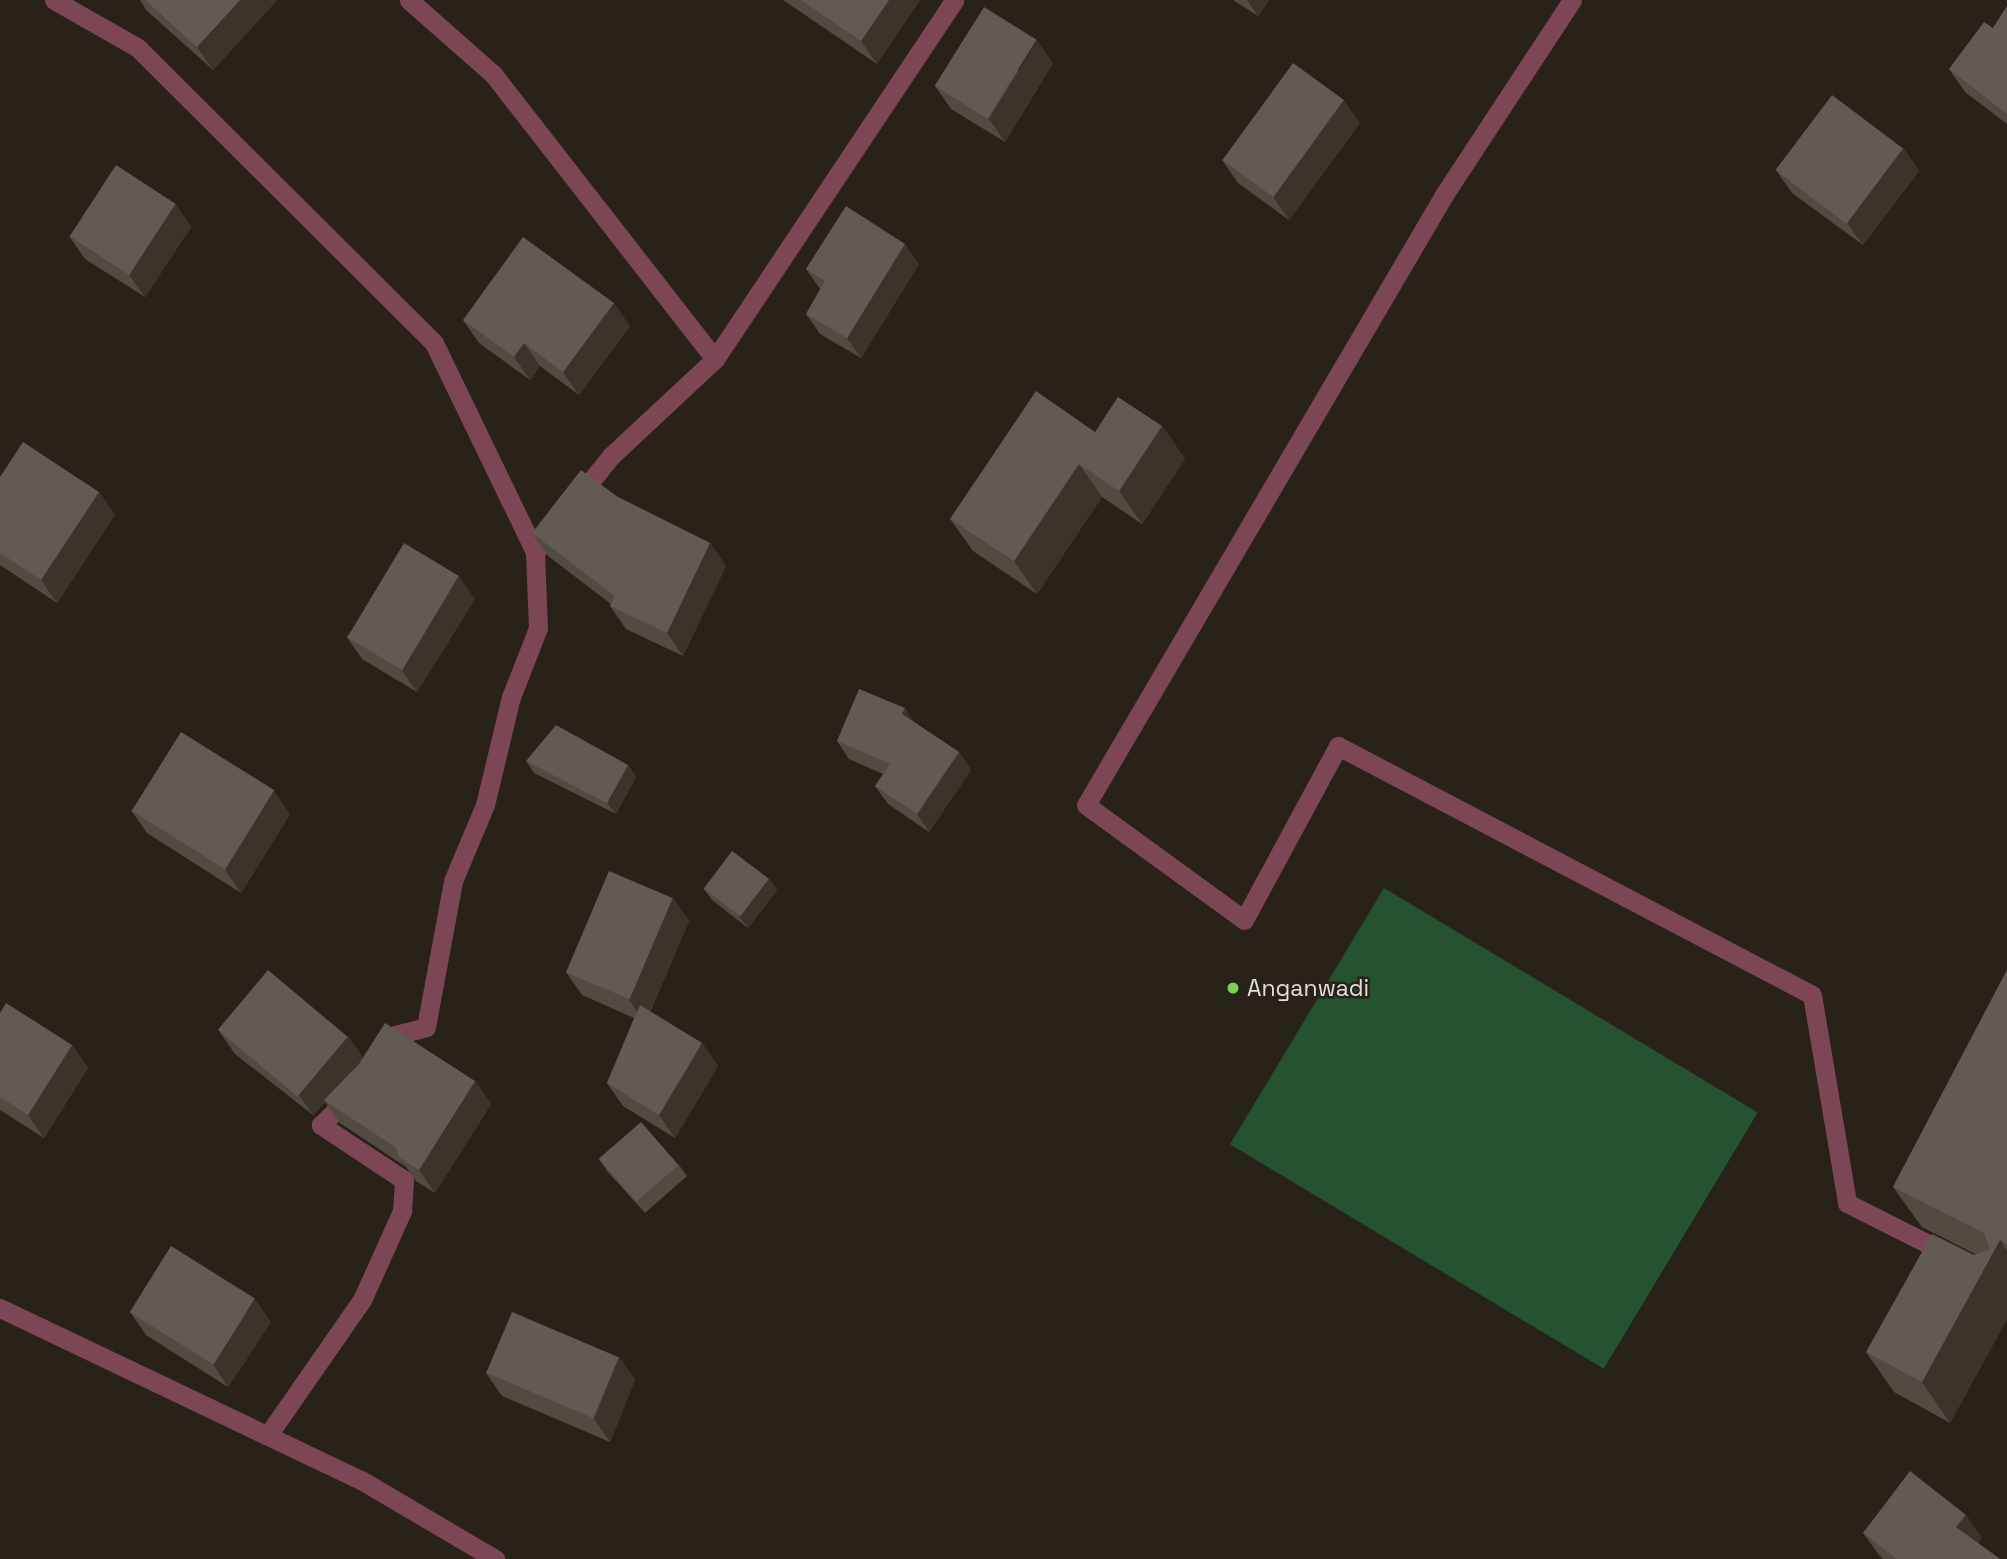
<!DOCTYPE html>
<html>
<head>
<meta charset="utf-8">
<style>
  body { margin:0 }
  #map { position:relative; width:2007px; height:1559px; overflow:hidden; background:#282219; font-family:"Space Grotesk",sans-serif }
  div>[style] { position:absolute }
  .green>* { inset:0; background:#25522f; transform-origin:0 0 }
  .minor>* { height:19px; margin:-9.5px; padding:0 9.5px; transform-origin:9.5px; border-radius:9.5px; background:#7d4655 }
  .wall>* { inset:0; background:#514b42 }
  .shaded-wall>* { inset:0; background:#3a342b }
  .building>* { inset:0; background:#615b53; transform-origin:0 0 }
  .dots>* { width:19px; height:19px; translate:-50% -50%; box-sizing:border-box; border:4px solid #282219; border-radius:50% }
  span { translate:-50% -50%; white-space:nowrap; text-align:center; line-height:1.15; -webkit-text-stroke:5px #282219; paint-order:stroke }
  .poi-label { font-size:23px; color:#e3dfd9 }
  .left { translate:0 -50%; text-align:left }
</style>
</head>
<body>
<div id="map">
  <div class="green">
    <div style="left:1384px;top:888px;width:436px;height:299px;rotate:31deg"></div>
  </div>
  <div class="minor">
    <div style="left:54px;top:0;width:97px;rotate:29.7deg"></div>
    <div style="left:138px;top:48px;width:418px;rotate:44.9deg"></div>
    <div style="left:434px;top:343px;width:232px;rotate:64.2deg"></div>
    <div style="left:409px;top:0;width:112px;rotate:41.4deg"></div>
    <div style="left:493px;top:74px;width:361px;rotate:52.1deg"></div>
    <div style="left:1572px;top:0;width:233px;rotate:123.3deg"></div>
    <div style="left:1444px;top:195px;width:707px;rotate:120.41deg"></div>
    <div style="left:1086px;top:805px;width:195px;rotate:36deg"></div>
    <div style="left:1244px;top:920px;width:198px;rotate:-61.6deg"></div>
    <div style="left:1338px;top:746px;width:535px;rotate:27.71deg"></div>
    <div style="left:1812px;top:995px;width:211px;rotate:80.4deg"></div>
    <div style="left:1847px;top:1203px;width:115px;rotate:26.8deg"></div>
    <div style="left:578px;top:497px;width:53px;rotate:-51.2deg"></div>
    <div style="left:611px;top:456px;width:142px;rotate:-43deg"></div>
    <div style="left:715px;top:359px;width:431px;rotate:-56.3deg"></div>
    <div style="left:383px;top:1050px;width:16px;rotate:-60deg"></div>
    <div style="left:391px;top:1036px;width:36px;rotate:-14deg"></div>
    <div style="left:426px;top:1027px;width:148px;rotate:-79.5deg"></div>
    <div style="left:453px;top:881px;width:82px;rotate:-67.2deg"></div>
    <div style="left:485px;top:805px;width:111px;rotate:-76.5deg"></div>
    <div style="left:511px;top:697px;width:74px;rotate:-68.6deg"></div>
    <div style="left:538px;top:628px;width:76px;rotate:-92.3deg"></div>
    <div style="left:535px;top:552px;width:32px;rotate:-51deg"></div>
    <div style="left:0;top:1308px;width:400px;rotate:25.5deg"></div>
    <div style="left:361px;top:1480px;width:156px;rotate:30.5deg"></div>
    <div style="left:268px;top:1435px;width:165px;rotate:-55.2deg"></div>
    <div style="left:362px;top:1300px;width:98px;rotate:-65.8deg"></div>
    <div style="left:402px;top:1211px;width:31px;rotate:-86deg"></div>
    <div style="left:404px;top:1180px;width:100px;rotate:-146.5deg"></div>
    <div style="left:321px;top:1125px;width:44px;rotate:-45deg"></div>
  </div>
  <div class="wall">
    <div style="clip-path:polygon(140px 0,277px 0,213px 70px,146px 10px)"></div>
    <div style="clip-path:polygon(783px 0,920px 0,877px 64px)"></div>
    <div style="clip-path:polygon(1233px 0,1269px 0,1258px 16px)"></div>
    <div style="clip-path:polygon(2007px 6px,2007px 124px,1965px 92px,1949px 69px,1993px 28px)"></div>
    <div style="clip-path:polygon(1053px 63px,1005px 142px,951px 109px,935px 86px)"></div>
    <div style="clip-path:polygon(1360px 123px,1289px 220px,1238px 183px,1222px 160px)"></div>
    <div style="clip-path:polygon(1903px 148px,1919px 171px,1863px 245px,1792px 193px,1776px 170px)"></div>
    <div style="clip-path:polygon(175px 204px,191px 227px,145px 297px,85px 259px,69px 236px)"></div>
    <div style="clip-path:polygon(919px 264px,861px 358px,820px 334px,806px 314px,820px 289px,806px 269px)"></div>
    <div style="clip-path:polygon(463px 320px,630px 326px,579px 395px,540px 366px,530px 380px,479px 343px)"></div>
    <div style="clip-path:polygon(1162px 426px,1185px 459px,1142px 524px,1102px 497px,1037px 594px,973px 551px,950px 519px,1095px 432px)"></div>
    <div style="clip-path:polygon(0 477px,99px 492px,115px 515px,57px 603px,0 565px)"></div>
    <div style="clip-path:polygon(618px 497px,710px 543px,726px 566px,683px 656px,626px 629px,610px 606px,611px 604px,548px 556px,532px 533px)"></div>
    <div style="clip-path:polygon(475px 599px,417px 692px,362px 659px,346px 636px)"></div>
    <div style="clip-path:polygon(914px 722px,959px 752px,971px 770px,929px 832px,888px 804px,875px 786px,883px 774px,849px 759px,837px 741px)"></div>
    <div style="clip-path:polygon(526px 761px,628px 765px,636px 777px,616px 814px,534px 773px)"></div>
    <div style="clip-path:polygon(131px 810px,290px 814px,241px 893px,147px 833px)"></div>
    <div style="clip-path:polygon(769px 879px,777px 890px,748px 928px,712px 900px,703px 888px)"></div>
    <div style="clip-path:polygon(673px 898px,689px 921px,650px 1012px,702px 1043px,718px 1066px,675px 1138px,623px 1106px,607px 1083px,634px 1018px,582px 995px,566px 972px)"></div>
    <div style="clip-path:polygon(2007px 970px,2007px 1319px,1950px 1423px,1894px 1392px,1866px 1352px,1975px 1254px,1922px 1227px,1893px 1187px)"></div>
    <div style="clip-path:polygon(0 1013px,72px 1045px,88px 1068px,44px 1138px,0 1110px)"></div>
    <div style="clip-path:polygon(219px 1031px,348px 1036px,363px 1058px,475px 1081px,491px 1104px,435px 1193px,416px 1181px,406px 1167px,340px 1123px,325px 1102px,313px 1115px,235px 1054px)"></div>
    <div style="clip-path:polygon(599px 1159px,679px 1165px,687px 1176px,645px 1213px,607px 1171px)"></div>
    <div style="clip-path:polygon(130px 1312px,271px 1322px,228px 1387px,146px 1335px)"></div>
    <div style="clip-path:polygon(619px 1357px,635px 1380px,610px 1442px,502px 1396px,486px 1373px)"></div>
    <div style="clip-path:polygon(1863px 1533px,1982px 1537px,1978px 1543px,2000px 1559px,1883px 1559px,1879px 1555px)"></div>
  </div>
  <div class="shaded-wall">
    <div style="clip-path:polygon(240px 0,277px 0,213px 70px,197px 47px)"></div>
    <div style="clip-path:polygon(889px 0,920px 0,877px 64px,861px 41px)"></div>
    <div style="clip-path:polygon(1247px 0,1269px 0,1258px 16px)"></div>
    <div style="clip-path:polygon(1037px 40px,1053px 63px,1005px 142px,989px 119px)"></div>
    <div style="clip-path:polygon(1344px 100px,1360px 123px,1289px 220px,1273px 197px)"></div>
    <div style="clip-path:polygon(1903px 148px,1919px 171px,1863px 245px,1847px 223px)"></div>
    <div style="clip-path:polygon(175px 204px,191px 227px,145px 297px,129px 275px)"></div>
    <div style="clip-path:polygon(905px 244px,919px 264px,861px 358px,847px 338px)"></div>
    <div style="clip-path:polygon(614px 303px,630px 326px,579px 395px,563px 372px)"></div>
    <div style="clip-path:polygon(524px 343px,540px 366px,530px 380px,514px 357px)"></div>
    <div style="clip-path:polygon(1162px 426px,1185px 459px,1142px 524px,1119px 491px)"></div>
    <div style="clip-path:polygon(1079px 464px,1102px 497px,1037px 594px,1014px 561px)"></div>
    <div style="clip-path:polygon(99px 492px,115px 515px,57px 603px,41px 580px)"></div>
    <div style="clip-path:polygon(710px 543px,726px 566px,683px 656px,667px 633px)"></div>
    <div style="clip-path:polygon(459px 576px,475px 599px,417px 692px,401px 669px)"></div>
    <div style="clip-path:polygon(905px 708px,917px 726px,902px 714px)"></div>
    <div style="clip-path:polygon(959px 752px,971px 770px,929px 832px,917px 814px)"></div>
    <div style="clip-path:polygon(628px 765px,636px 777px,616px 814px,607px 803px)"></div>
    <div style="clip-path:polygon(274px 791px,290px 814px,241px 893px,225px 870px)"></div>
    <div style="clip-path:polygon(769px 879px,777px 890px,748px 928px,739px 916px)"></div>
    <div style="clip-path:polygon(673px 898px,689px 921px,645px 1022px,629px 1000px)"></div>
    <div style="clip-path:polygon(348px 1036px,364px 1059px,313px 1115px,297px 1092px)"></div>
    <div style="clip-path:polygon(702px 1043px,718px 1066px,675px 1138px,659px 1115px)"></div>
    <div style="clip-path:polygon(72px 1045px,88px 1068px,44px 1138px,28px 1115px)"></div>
    <div style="clip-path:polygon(475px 1081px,491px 1104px,435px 1193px,419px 1170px)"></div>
    <div style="clip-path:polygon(2000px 1240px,2007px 1251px,2007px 1319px,1950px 1423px,1922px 1382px)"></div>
    <div style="clip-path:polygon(255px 1299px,271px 1322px,228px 1387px,213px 1364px)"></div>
    <div style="clip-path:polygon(619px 1357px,635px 1380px,610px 1442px,594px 1419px)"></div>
    <div style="clip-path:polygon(1966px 1515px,1982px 1537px,1972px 1549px,1956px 1527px)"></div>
  </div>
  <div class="building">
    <div style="clip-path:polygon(145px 0,240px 0,197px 47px)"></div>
    <div style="clip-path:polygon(801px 0,889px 0,861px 41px)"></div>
    <div style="clip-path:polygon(2007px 6px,2007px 114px,1949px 69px,1984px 22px,1993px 28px)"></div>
    <div style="left:984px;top:7px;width:62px;height:93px;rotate:32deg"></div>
    <div style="left:1293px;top:63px;width:63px;height:120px;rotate:36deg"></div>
    <div style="left:1832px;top:95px;width:89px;height:94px;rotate:37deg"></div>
    <div style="left:116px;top:165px;width:71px;height:85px;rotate:33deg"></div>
    <div style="clip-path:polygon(846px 206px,905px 244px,847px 338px,806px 314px,825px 281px,806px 269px)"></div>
    <div style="clip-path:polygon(523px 237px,614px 303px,563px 372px,524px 343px,514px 357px,463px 320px)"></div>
    <div style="clip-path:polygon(1036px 391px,1095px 432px,1118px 397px,1162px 426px,1119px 491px,1079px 464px,1014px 561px,950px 519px)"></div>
    <div style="clip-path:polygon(23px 442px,99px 492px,41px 580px,0 553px,0 477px)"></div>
    <div style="clip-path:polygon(581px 470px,618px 497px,710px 543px,667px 633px,610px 606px,615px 596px,532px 533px)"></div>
    <div style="left:404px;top:543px;width:64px;height:110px;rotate:31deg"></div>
    <div style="clip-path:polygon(859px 689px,905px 708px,902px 714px,959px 752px,917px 814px,875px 786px,890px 764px,837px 741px)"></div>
    <div style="clip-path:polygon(556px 725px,628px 765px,607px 803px,526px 761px)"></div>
    <div style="left:181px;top:732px;width:110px;height:93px;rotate:32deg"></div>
    <div style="left:732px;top:851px;width:46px;height:47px;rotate:37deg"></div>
    <div style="left:609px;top:871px;width:69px;height:110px;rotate:23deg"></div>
    <div style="left:268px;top:970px;width:104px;height:78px;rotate:40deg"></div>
    <div style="clip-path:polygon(2007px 970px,2007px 1244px,2000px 1240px,1922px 1382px,1866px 1352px,1932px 1234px,1974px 1255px,1990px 1249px,1984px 1233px,1893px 1187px)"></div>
    <div style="clip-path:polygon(6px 1003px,72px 1045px,28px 1115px,0 1097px,0 1013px)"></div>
    <div style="clip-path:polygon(640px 1005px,702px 1043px,659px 1115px,607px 1083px)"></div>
    <div style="clip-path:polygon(385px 1023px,475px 1081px,419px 1170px,400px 1158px,395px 1147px,324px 1100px,359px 1064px)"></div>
    <div style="left:641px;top:1122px;width:57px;height:56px;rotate:49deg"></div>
    <div style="left:171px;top:1246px;width:99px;height:78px;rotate:32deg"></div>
    <div style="left:512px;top:1312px;width:116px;height:66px;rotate:23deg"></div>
    <div style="clip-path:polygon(1910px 1471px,1966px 1515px,1956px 1527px,2000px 1559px,1897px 1559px,1863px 1533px)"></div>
  </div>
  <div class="dots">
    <div style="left:1233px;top:988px;background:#7bd156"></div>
  </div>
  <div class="poi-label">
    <span class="left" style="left:1247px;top:988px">Anganwadi</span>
  </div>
</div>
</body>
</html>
